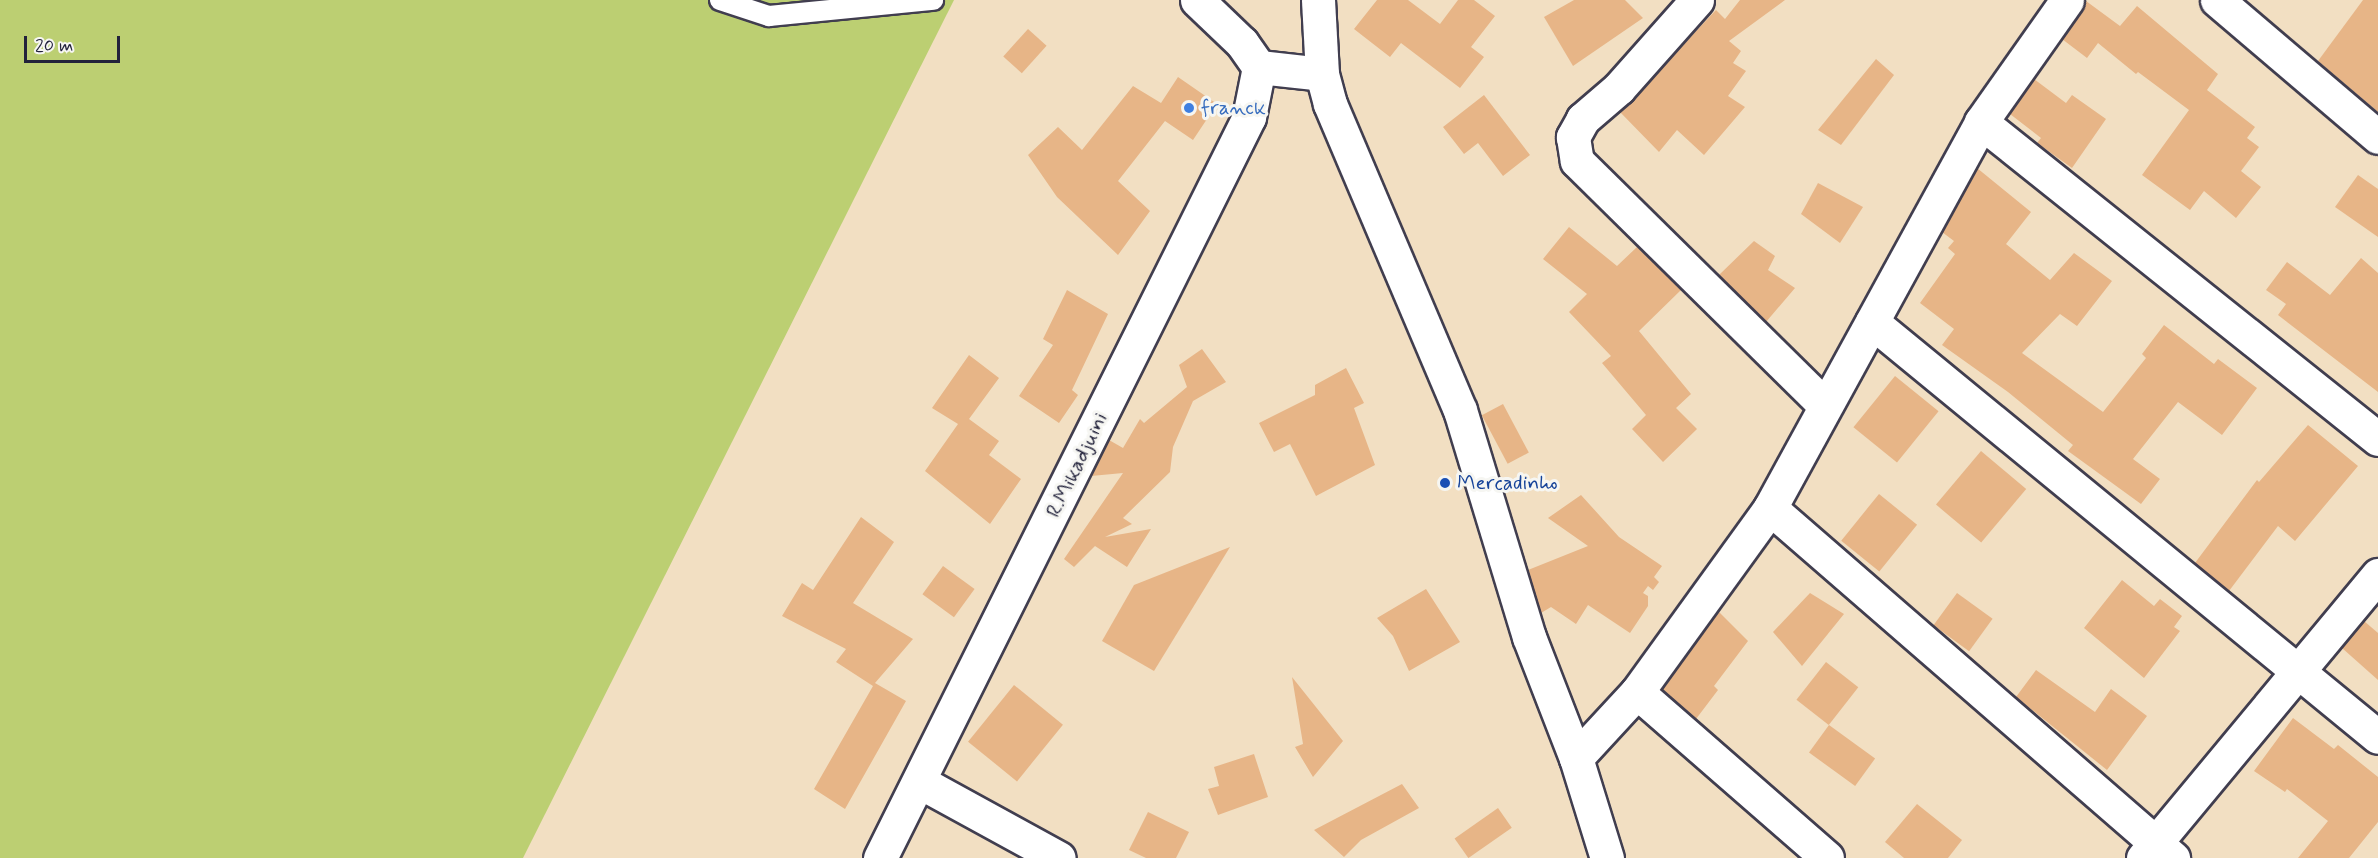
<!DOCTYPE html>
<html>
<head>
<meta charset="utf-8">
<style>
  body { margin:0 }
  #map { position:relative; width:2378px; height:858px; overflow:hidden; background:#f2dfc2; font-family:Mynerve,sans-serif }
  div>[style] { position:absolute }
  .green>* { inset:0; background:#bccf72 }
  .building>* { inset:0; background:#e7b587; transform-origin:0 0 }
  .roads { filter:drop-shadow(2px 0 #413e4f) drop-shadow(-2px 0 #413e4f) drop-shadow(0 2px #413e4f) drop-shadow(0 -2px #413e4f) }
  .lane>* { height:20px; margin:-10px; padding:0 10px; transform-origin:10px; border-radius:10px; background:#fff }
  .street>* { height:33px; margin:-16.5px; padding:0 16.5px; transform-origin:16.5px; border-radius:16.5px; background:#fff }
  .secondary>* { height:33px; margin:-16.5px; padding:0 16.5px; transform-origin:16.5px; border-radius:16.5px; background:#fff }
  .dots>* { width:16px; height:16px; translate:-50% -50%; box-sizing:border-box; border:3px solid #f6f6f2; border-radius:50% }
  span { translate:-50% -50%; white-space:nowrap; text-align:center; line-height:1.15; -webkit-text-stroke:6px #f6f6f2; paint-order:stroke }
  .shop-label { font-size:21px; color:#366cbe }
  .left { translate:0 -50%; text-align:left }
  .street-label { font-size:21px; color:#22223b }
  .transit-label { font-size:21px; color:#164399 }
  .scale { position:absolute; left:24px; top:36px; width:96px; height:27px; box-sizing:border-box; border:3px solid #22223b; border-top:0; padding-left:8px; font-size:18px; line-height:21px; white-space:nowrap; color:#22223b; -webkit-text-stroke:4px #f6f6f2; paint-order:stroke }
</style>
</head>
<body>
<div id="map">
  <div class="green">
    <div style="clip-path:polygon(0 0,954px 0,523px 858px,0 858px)"></div>
  </div>
  <div class="building">
    <div style="clip-path:polygon(1377px 0,1408px 0,1440px 24px,1458px 0,1474px 0,1495px 16px,1471px 47px,1484px 57px,1460px 88px,1401px 43px,1390px 57px,1354px 29px)"></div>
    <div style="clip-path:polygon(1574px 0,1625px 0,1643px 18px,1573px 66px,1544px 17px)"></div>
    <div style="clip-path:polygon(1740px 0,1785px 0,1729px 41px,1741px 51px,1733px 63px,1746px 71px,1728px 96px,1745px 107px,1704px 155px,1677px 130px,1659px 152px,1620px 112px,1716px 10px,1725px 19px)"></div>
    <div style="clip-path:polygon(2363px 0,2378px 0,2378px 112px,2318px 61px)"></div>
    <div style="clip-path:polygon(2086px 1px,2120px 26px,2137px 6px,2218px 74px,2207px 90px,2255px 127px,2247px 138px,2259px 147px,2241px 171px,2261px 187px,2236px 218px,2204px 191px,2190px 210px,2142px 175px,2189px 110px,2138px 72px,2136px 74px,2098px 43px,2087px 58px,2062px 39px)"></div>
    <div style="left:1028px;top:29px;width:25px;height:37px;rotate:42deg"></div>
    <div style="clip-path:polygon(1876px 59px,1894px 75px,1841px 145px,1818px 130px)"></div>
    <div style="clip-path:polygon(1178px 77px,1217px 104px,1193px 140px,1165px 121px,1118px 181px,1150px 211px,1118px 255px,1057px 197px,1028px 155px,1058px 127px,1082px 150px,1133px 86px,1161px 103px)"></div>
    <div style="clip-path:polygon(2034px 79px,2066px 103px,2072px 95px,2106px 119px,2072px 168px,2037px 143px,2041px 138px,2010px 114px)"></div>
    <div style="clip-path:polygon(1484px 95px,1530px 155px,1503px 176px,1478px 143px,1464px 154px,1443px 127px)"></div>
    <div style="clip-path:polygon(1977px 168px,2031px 212px,2006px 244px,2050px 280px,2074px 253px,2112px 281px,2077px 326px,2060px 314px,2022px 353px,2103px 412px,2146px 358px,2142px 354px,2164px 325px,2214px 364px,2218px 359px,2257px 388px,2222px 435px,2178px 402px,2133px 459px,2160px 479px,2141px 504px,2068px 451px,2073px 445px,2008px 392px,1942px 345px,1954px 329px,1920px 303px,1955px 254px,1948px 248px,1954px 241px,1942px 232px)"></div>
    <div style="clip-path:polygon(2358px 175px,2378px 189px,2378px 237px,2335px 207px)"></div>
    <div style="clip-path:polygon(1818px 183px,1863px 207px,1840px 243px,1801px 214px)"></div>
    <div style="clip-path:polygon(1569px 227px,1617px 266px,1637px 247px,1681px 290px,1639px 331px,1691px 394px,1676px 408px,1697px 429px,1663px 462px,1632px 429px,1646px 415px,1602px 363px,1611px 356px,1569px 312px,1587px 294px,1543px 259px)"></div>
    <div style="clip-path:polygon(1754px 241px,1775px 256px,1768px 270px,1795px 288px,1766px 322px,1719px 275px)"></div>
    <div style="clip-path:polygon(2361px 258px,2378px 273px,2378px 392px,2278px 315px,2286px 304px,2266px 290px,2287px 262px,2330px 295px)"></div>
    <div style="clip-path:polygon(1067px 290px,1108px 314px,1072px 390px,1078px 395px,1059px 423px,1019px 396px,1053px 345px,1043px 339px)"></div>
    <div style="clip-path:polygon(1202px 349px,1226px 382px,1193px 401px,1173px 447px,1170px 472px,1123px 518px,1132px 524px,1105px 537px,1151px 529px,1127px 567px,1095px 546px,1074px 567px,1064px 559px,1123px 473px,1091px 476px,1109px 440px,1123px 448px,1140px 419px,1144px 423px,1187px 387px,1179px 365px)"></div>
    <div style="clip-path:polygon(969px 355px,999px 378px,969px 419px,999px 441px,989px 455px,1021px 479px,990px 524px,925px 471px,958px 424px,932px 408px)"></div>
    <div style="clip-path:polygon(1346px 368px,1364px 403px,1354px 408px,1375px 465px,1316px 496px,1290px 444px,1274px 452px,1259px 423px,1315px 395px,1315px 385px)"></div>
    <div style="left:1895px;top:376px;width:56px;height:66px;rotate:39deg"></div>
    <div style="left:1503px;top:404px;width:55px;height:24px;rotate:62deg"></div>
    <div style="clip-path:polygon(2308px 425px,2358px 466px,2295px 541px,2278px 526px,2229px 591px,2195px 563px,2257px 480px,2259px 482px)"></div>
    <div style="left:1981px;top:451px;width:59px;height:70px;rotate:40deg"></div>
    <div style="left:1879px;top:494px;width:49px;height:60px;rotate:39deg"></div>
    <div style="clip-path:polygon(1581px 495px,1619px 537px,1662px 566px,1654px 577px,1659px 582px,1653px 590px,1648px 586px,1643px 593px,1648px 596px,1648px 606px,1630px 633px,1588px 605px,1576px 624px,1551px 607px,1541px 613px,1528px 570px,1588px 546px,1548px 518px)"></div>
    <div style="clip-path:polygon(861px 517px,894px 542px,853px 603px,913px 639px,875px 683px,906px 701px,845px 809px,814px 789px,873px 686px,836px 662px,846px 649px,782px 616px,802px 583px,813px 590px)"></div>
    <div style="clip-path:polygon(1230px 547px,1154px 671px,1102px 641px,1134px 585px)"></div>
    <div style="left:943px;top:566px;width:39px;height:35px;rotate:36deg"></div>
    <div style="clip-path:polygon(2122px 580px,2154px 606px,2160px 599px,2182px 616px,2174px 627px,2180px 631px,2144px 678px,2084px 628px)"></div>
    <div style="clip-path:polygon(1426px 589px,1460px 642px,1409px 671px,1393px 636px,1377px 618px)"></div>
    <div style="clip-path:polygon(1810px 593px,1844px 614px,1802px 666px,1773px 632px)"></div>
    <div style="left:1957px;top:593px;width:44px;height:40px;rotate:36deg"></div>
    <div style="clip-path:polygon(1718px 611px,1748px 641px,1714px 686px,1718px 690px,1696px 719px,1662px 689px)"></div>
    <div style="clip-path:polygon(2364px 621px,2378px 633px,2378px 680px,2342px 648px)"></div>
    <div style="left:1826px;top:662px;width:41px;height:48px;rotate:38deg"></div>
    <div style="clip-path:polygon(2036px 670px,2095px 712px,2111px 689px,2147px 716px,2107px 770px,2016px 697px)"></div>
    <div style="clip-path:polygon(1292px 677px,1343px 741px,1313px 777px,1295px 747px,1303px 744px)"></div>
    <div style="left:1014px;top:685px;width:63px;height:73px;rotate:39deg"></div>
    <div style="clip-path:polygon(2293px 718px,2334px 749px,2338px 745px,2378px 777px,2378px 822px,2349px 858px,2298px 858px,2328px 821px,2287px 789px,2285px 792px,2254px 771px)"></div>
    <div style="left:1829px;top:725px;width:57px;height:34px;rotate:36deg"></div>
    <div style="clip-path:polygon(1254px 754px,1268px 797px,1218px 815px,1208px 789px,1219px 786px,1214px 767px)"></div>
    <div style="clip-path:polygon(1402px 784px,1419px 808px,1361px 840px,1344px 857px,1314px 830px)"></div>
    <div style="clip-path:polygon(1917px 804px,1962px 840px,1948px 858px,1904px 858px,1885px 842px)"></div>
    <div style="left:1498px;top:808px;width:24px;height:53px;rotate:55deg"></div>
    <div style="clip-path:polygon(1148px 812px,1189px 832px,1176px 858px,1146px 858px,1129px 850px)"></div>
  </div>
  <div class="roads">
    <div class="lane">
      <div style="left:720px;top:0;width:52px;rotate:18.1deg"></div>
      <div style="left:769px;top:16px;width:165px;rotate:-5.6deg"></div>
    </div>
    <div class="street">
      <div style="left:1197px;top:0;width:62px;rotate:43.7deg"></div>
      <div style="left:1242px;top:43px;width:29px;rotate:55deg"></div>
      <div style="left:1259px;top:67px;width:63px;rotate:6.3deg"></div>
      <div style="left:1697px;top:0;width:118px;rotate:131.6deg"></div>
      <div style="left:1619px;top:88px;width:48px;rotate:139.3deg"></div>
      <div style="left:1583px;top:119px;width:21px;rotate:119deg"></div>
      <div style="left:1573px;top:137px;width:24px;rotate:81deg"></div>
      <div style="left:1577px;top:161px;width:347px;rotate:44.6deg"></div>
      <div style="left:2217px;top:0;width:211px;rotate:40.4deg"></div>
      <div style="left:1981px;top:122px;width:508px;rotate:38.61deg"></div>
      <div style="left:1872px;top:322px;width:654px;rotate:39.36deg"></div>
      <div style="left:1770px;top:508px;width:534px;rotate:40.97deg"></div>
      <div style="left:1637px;top:692px;width:252px;rotate:41.1deg"></div>
      <div style="left:1576px;top:758px;width:90px;rotate:-47.3deg"></div>
      <div style="left:1637px;top:692px;width:227px;rotate:-54.1deg"></div>
      <div style="left:1770px;top:508px;width:440px;rotate:-61.3deg"></div>
      <div style="left:1981px;top:122px;width:149px;rotate:-54.8deg"></div>
      <div style="left:920px;top:782px;width:158px;rotate:28.7deg"></div>
      <div style="left:880px;top:858px;width:828px;rotate:-63.53deg"></div>
      <div style="left:1249px;top:117px;width:51px;rotate:-78.7deg"></div>
      <div style="left:2143px;top:858px;width:368px;rotate:-50.3deg"></div>
    </div>
    <div class="secondary">
      <div style="left:1318px;top:0;width:74px;rotate:86.9deg"></div>
      <div style="left:1322px;top:74px;width:31px;rotate:75deg"></div>
      <div style="left:1330px;top:104px;width:332px;rotate:67deg"></div>
      <div style="left:1460px;top:410px;width:237px;rotate:73.1deg"></div>
      <div style="left:1529px;top:637px;width:130px;rotate:68.8deg"></div>
      <div style="left:1576px;top:758px;width:105px;rotate:72.8deg"></div>
    </div>
  </div>
  <div class="dots">
    <div style="left:1189px;top:108px;background:#3f7fe0"></div>
    <div style="left:1445px;top:483px;background:#1a4fb4"></div>
  </div>
  <div class="shop-label">
    <span class="left" style="left:1201px;top:108px">franck</span>
  </div>
  <div class="street-label">
    <span style="left:1077px;top:465px;rotate:-64deg">R.Mikadjuini</span>
  </div>
  <div class="transit-label">
    <span class="left" style="left:1457px;top:483px">Mercadinho</span>
  </div>
  <div class="scale">20 m</div>
</div>
</body>
</html>
